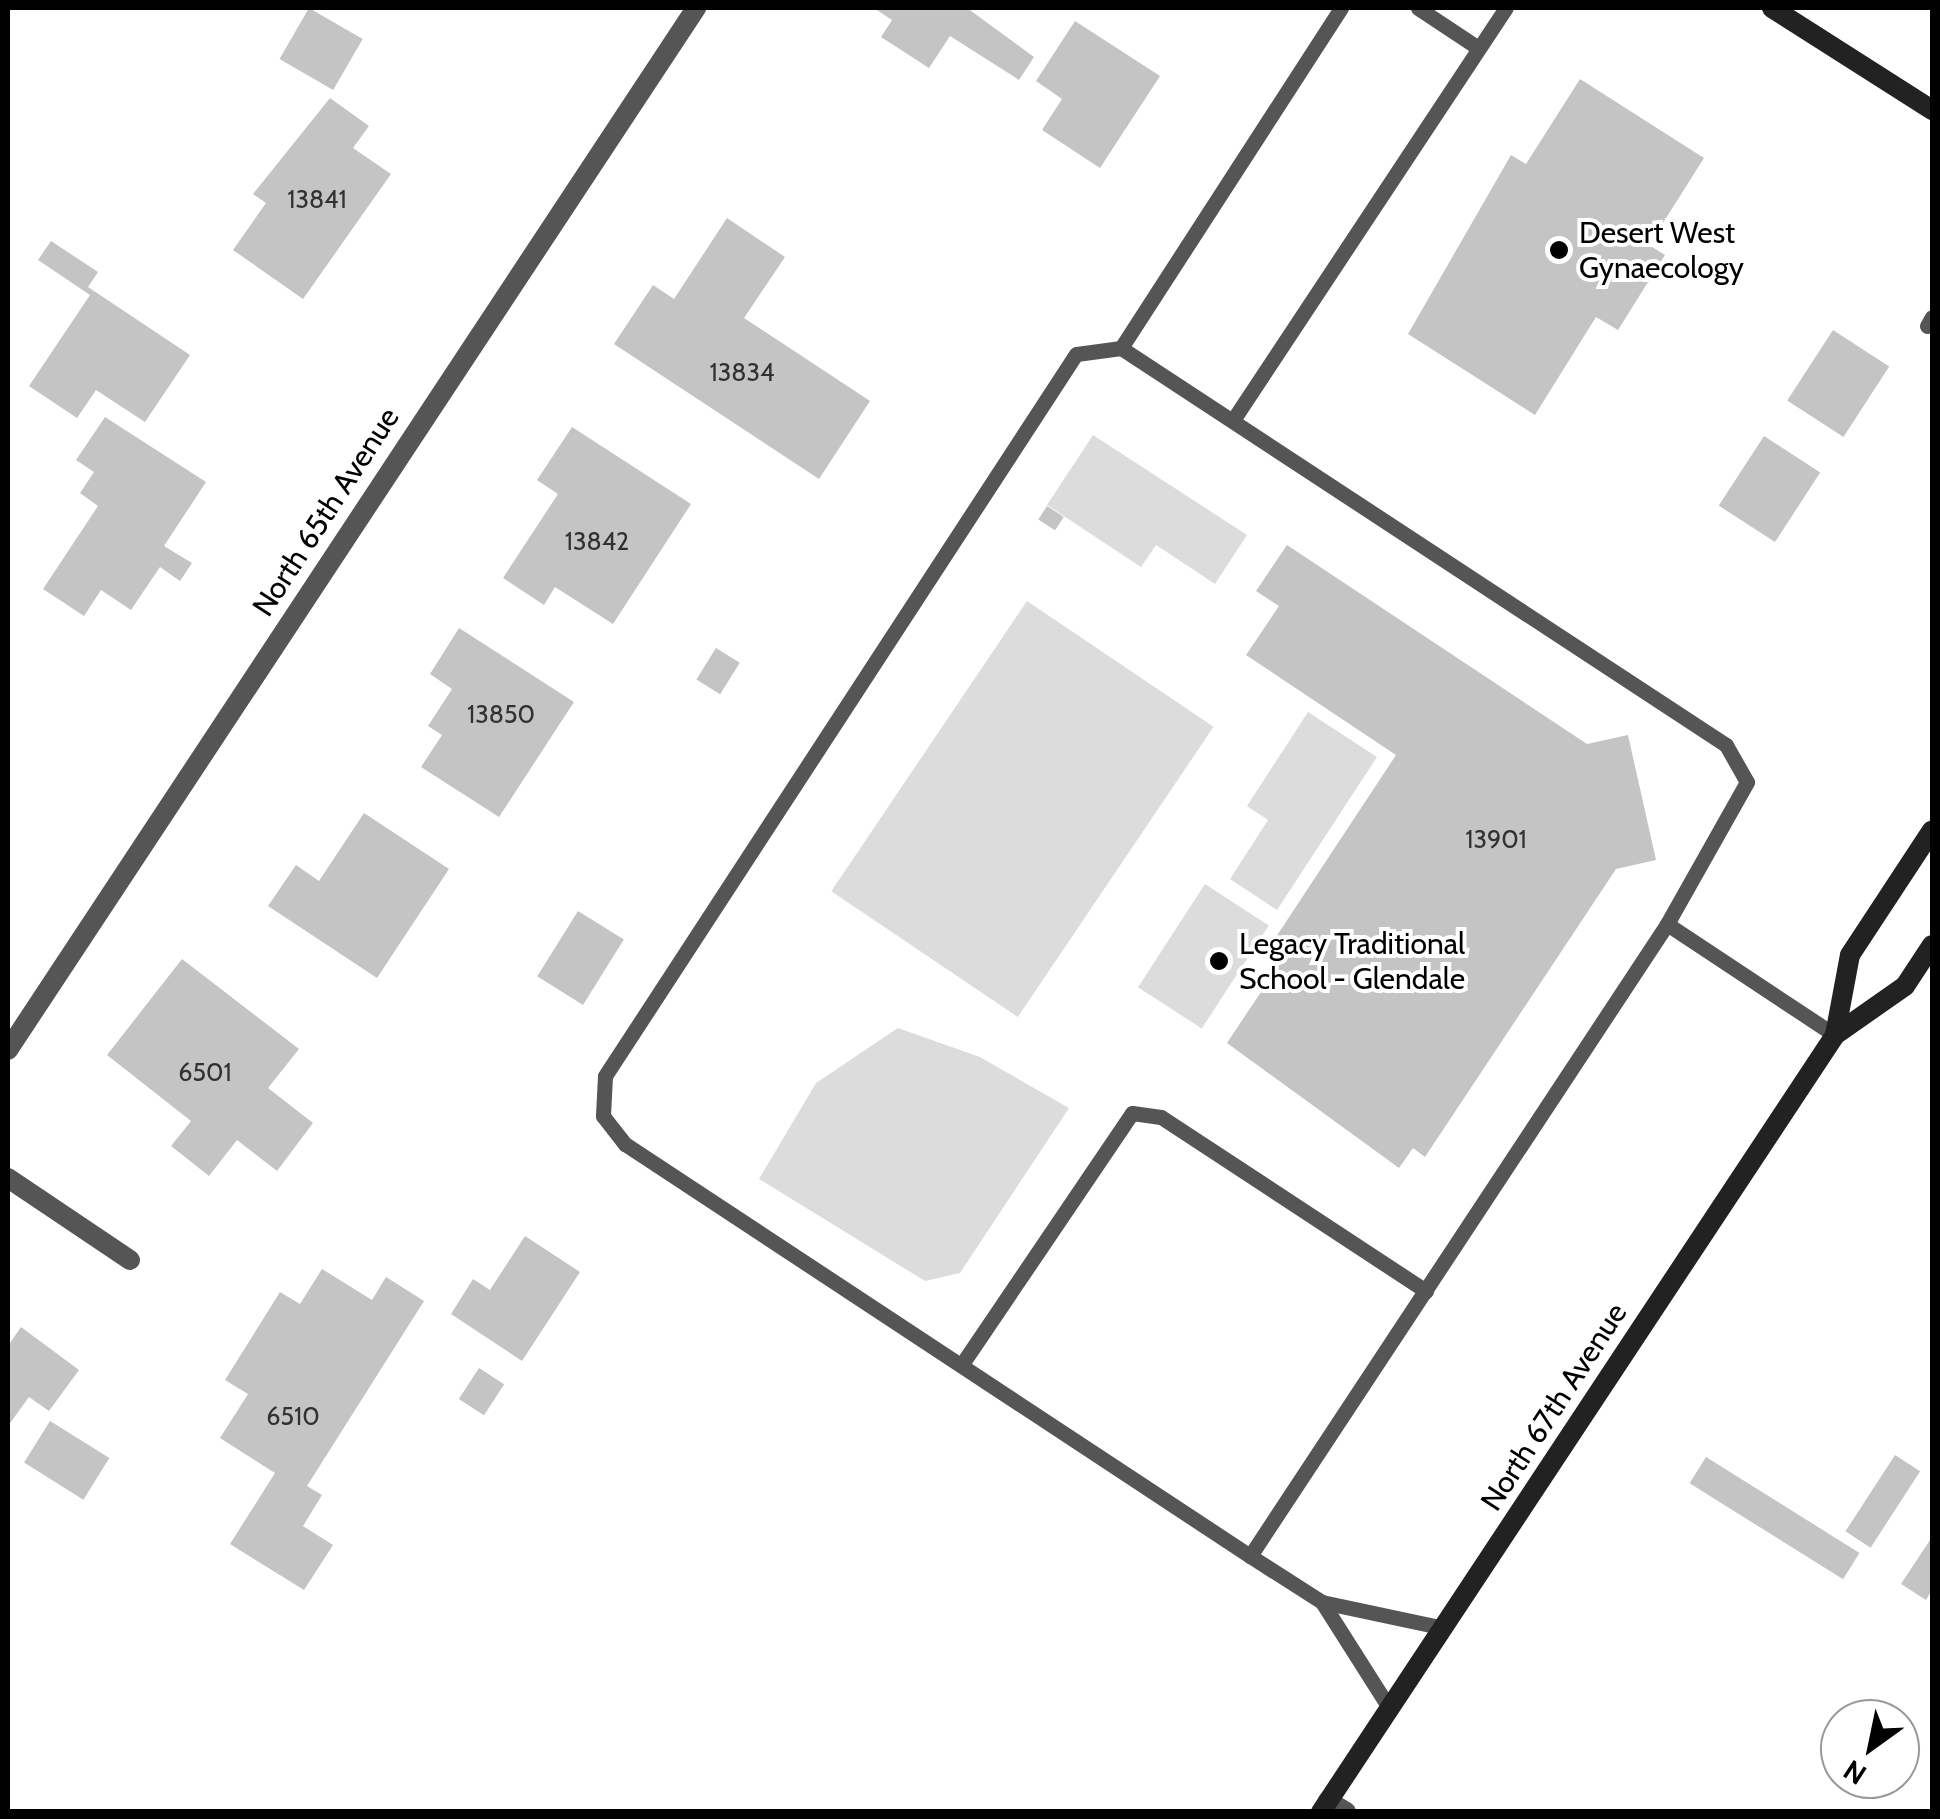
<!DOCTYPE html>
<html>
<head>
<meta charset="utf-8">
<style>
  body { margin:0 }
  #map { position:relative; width:1940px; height:1819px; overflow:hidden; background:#fff; font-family:Cabin,sans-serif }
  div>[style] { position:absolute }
  .green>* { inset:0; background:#dcdcdc; transform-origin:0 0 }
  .building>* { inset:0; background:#c4c4c4; transform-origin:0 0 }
  .service>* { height:15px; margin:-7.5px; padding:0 7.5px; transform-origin:7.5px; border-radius:7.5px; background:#555 }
  .minor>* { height:20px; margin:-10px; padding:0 10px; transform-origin:10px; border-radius:10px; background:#555 }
  .secondary>* { height:20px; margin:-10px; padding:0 10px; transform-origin:10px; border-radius:10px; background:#222 }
  .dots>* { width:28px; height:28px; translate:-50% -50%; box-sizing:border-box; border:5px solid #fff; border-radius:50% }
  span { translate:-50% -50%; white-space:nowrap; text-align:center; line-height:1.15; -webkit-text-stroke:8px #fff; paint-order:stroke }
  .number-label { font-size:25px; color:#313131 }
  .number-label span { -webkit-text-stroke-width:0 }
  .poi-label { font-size:30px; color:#000 }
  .left { translate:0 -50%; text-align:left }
  .street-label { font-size:30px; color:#000 }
  .frame { position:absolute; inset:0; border:10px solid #000; pointer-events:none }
  .north { position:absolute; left:1820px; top:1699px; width:100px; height:100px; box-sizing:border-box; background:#fff; border:2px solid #999; border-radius:50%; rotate:213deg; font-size:28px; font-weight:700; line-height:40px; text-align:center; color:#000 }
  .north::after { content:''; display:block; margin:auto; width:35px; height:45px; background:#000; clip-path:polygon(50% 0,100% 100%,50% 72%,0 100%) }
</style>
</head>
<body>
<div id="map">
  <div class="green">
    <div style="clip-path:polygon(1093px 435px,1247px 535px,1215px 584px,1156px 545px,1141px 567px,1047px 505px)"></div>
    <div style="left:1027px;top:601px;width:225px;height:350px;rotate:34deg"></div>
    <div style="clip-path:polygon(1308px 712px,1377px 757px,1277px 910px,1230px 879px,1268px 820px,1247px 806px)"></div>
    <div style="left:1205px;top:884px;width:76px;height:123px;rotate:33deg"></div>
    <div style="clip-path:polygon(898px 1028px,980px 1057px,1069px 1108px,960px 1273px,925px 1281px,759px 1179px,816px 1083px)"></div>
  </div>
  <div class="building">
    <div style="left:309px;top:8px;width:62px;height:59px;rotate:30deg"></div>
    <div style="clip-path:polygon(874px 8px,967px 8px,1034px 57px,1019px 80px,950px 36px,929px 68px,881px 37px,892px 20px)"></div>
    <div style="clip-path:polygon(1075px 21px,1160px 76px,1100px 168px,1042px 130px,1062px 99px,1036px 81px)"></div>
    <div style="clip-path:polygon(1580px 79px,1704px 158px,1649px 245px,1665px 255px,1618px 330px,1596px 317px,1535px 415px,1408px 334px,1511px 155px,1526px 164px)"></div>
    <div style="clip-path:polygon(330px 98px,369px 126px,353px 148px,391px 174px,303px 299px,233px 250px,266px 203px,253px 194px)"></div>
    <div style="clip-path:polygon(727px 218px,785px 257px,744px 318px,870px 401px,819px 479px,614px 344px,653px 285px,674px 299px)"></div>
    <div style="clip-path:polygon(51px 241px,98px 272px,88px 287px,190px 355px,145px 422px,96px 390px,77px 418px,29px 386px,90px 295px,38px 260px)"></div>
    <div style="left:1833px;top:330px;width:67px;height:84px;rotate:33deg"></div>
    <div style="clip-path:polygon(105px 417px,206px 482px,164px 546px,192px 563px,180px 581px,160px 567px,131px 610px,101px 590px,84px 616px,43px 589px,98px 506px,80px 493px,94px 472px,76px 460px)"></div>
    <div style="clip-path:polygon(572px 427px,691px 504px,613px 624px,555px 587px,544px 605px,503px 578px,558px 494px,537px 480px)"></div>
    <div style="left:1764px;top:436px;width:67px;height:83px;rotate:33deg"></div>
    <div style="left:1047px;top:506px;width:20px;height:16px;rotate:33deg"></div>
    <div style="clip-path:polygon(1287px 545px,1587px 744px,1628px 735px,1656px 860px,1616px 869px,1425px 1157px,1413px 1148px,1399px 1168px,1227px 1043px,1289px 950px,1274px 940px,1396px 755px,1246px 655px,1279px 606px,1256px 591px)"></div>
    <div style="clip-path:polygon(459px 628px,574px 702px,499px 817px,421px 767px,442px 735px,428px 726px,452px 689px,430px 674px)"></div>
    <div style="left:716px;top:648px;width:28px;height:37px;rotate:32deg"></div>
    <div style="clip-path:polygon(364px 813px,449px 869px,377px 978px,268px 906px,296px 865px,319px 881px)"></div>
    <div style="left:578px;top:911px;width:54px;height:77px;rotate:32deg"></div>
    <div style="clip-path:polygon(182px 959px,299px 1049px,268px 1088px,313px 1123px,277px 1171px,237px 1140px,209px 1176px,171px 1146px,191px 1121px,107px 1055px)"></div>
    <div style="clip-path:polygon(525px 1236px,580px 1272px,522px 1361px,451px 1314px,473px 1279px,490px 1290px)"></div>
    <div style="clip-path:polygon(322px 1269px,372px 1300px,386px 1277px,424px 1301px,307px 1486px,322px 1495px,303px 1526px,333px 1545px,304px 1590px,230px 1544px,275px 1473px,220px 1438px,248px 1394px,225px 1380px,280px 1292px,300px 1304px)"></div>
    <div style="clip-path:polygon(21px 1327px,79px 1370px,49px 1411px,29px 1397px,8px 1426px,8px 1346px)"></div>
    <div style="left:479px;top:1368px;width:30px;height:37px;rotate:33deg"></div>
    <div style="left:50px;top:1421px;width:70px;height:49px;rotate:32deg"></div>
    <div style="left:1895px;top:1455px;width:30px;height:91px;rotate:33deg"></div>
    <div style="left:1706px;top:1457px;width:181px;height:31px;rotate:32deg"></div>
    <div style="clip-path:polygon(1932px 1537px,1932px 1590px,1926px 1600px,1901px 1584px)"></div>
  </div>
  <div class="service">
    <div style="left:1418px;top:8px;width:71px;rotate:33.5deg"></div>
    <div style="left:1927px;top:326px;width:10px;rotate:-61deg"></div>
    <div style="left:1121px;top:348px;width:405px;rotate:-57.1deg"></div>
    <div style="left:1233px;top:420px;width:494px;rotate:-56.5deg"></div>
    <div style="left:1667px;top:924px;width:201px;rotate:33.5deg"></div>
    <div style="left:962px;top:1364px;width:303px;rotate:-55.9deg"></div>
    <div style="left:1132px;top:1113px;width:29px;rotate:8deg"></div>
    <div style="left:1161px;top:1117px;width:317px;rotate:33.3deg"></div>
    <div style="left:1250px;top:1556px;width:757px;rotate:-56.58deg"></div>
    <div style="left:1667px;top:924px;width:163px;rotate:-60.6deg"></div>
    <div style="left:1747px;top:782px;width:43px;rotate:-119.6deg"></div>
    <div style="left:1726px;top:745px;width:724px;rotate:-146.73deg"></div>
    <div style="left:1121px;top:348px;width:45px;rotate:172.4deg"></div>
    <div style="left:1076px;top:354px;width:862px;rotate:123.12deg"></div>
    <div style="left:605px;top:1076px;width:40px;rotate:92.9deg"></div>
    <div style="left:603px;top:1116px;width:36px;rotate:52deg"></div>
    <div style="left:625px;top:1144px;width:749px;rotate:33.39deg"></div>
    <div style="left:1250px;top:1556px;width:85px;rotate:32.6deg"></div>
    <div style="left:1322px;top:1602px;width:125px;rotate:12deg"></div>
    <div style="left:1322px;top:1602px;width:127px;rotate:57.6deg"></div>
  </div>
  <div class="minor">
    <div style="left:8px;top:1050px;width:1249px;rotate:-56.56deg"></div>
    <div style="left:8px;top:1178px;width:147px;rotate:33.9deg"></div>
    <div style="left:1328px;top:1801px;width:21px;rotate:31deg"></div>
  </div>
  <div class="secondary">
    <div style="left:1772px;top:8px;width:190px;rotate:32.5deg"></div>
    <div style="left:1835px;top:1035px;width:81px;rotate:-79.4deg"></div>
    <div style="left:1850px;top:955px;width:149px;rotate:-56.7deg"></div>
    <div style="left:1321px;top:1812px;width:932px;rotate:-56.51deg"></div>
    <div style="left:1835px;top:1035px;width:85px;rotate:-35deg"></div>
    <div style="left:1905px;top:986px;width:49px;rotate:-56.6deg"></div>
  </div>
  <div class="dots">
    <div style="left:1559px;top:250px;background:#000"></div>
    <div style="left:1219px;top:961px;background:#000"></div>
  </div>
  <div class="number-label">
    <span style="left:317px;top:199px">13841</span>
    <span style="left:742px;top:372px">13834</span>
    <span style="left:597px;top:541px">13842</span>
    <span style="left:501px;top:714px">13850</span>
    <span style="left:1496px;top:839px">13901</span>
    <span style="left:205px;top:1072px">6501</span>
    <span style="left:293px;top:1416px">6510</span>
  </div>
  <div class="poi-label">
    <span class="left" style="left:1579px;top:250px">Desert West<br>Gynaecology</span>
    <span class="left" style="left:1239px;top:961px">Legacy Traditional<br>School - Glendale</span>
  </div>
  <div class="street-label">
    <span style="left:326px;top:512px;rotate:-57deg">North 65th Avenue</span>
    <span style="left:1554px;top:1407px;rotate:-57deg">North 67th Avenue</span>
  </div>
  <div class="frame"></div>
  <div class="north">N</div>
</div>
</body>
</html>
